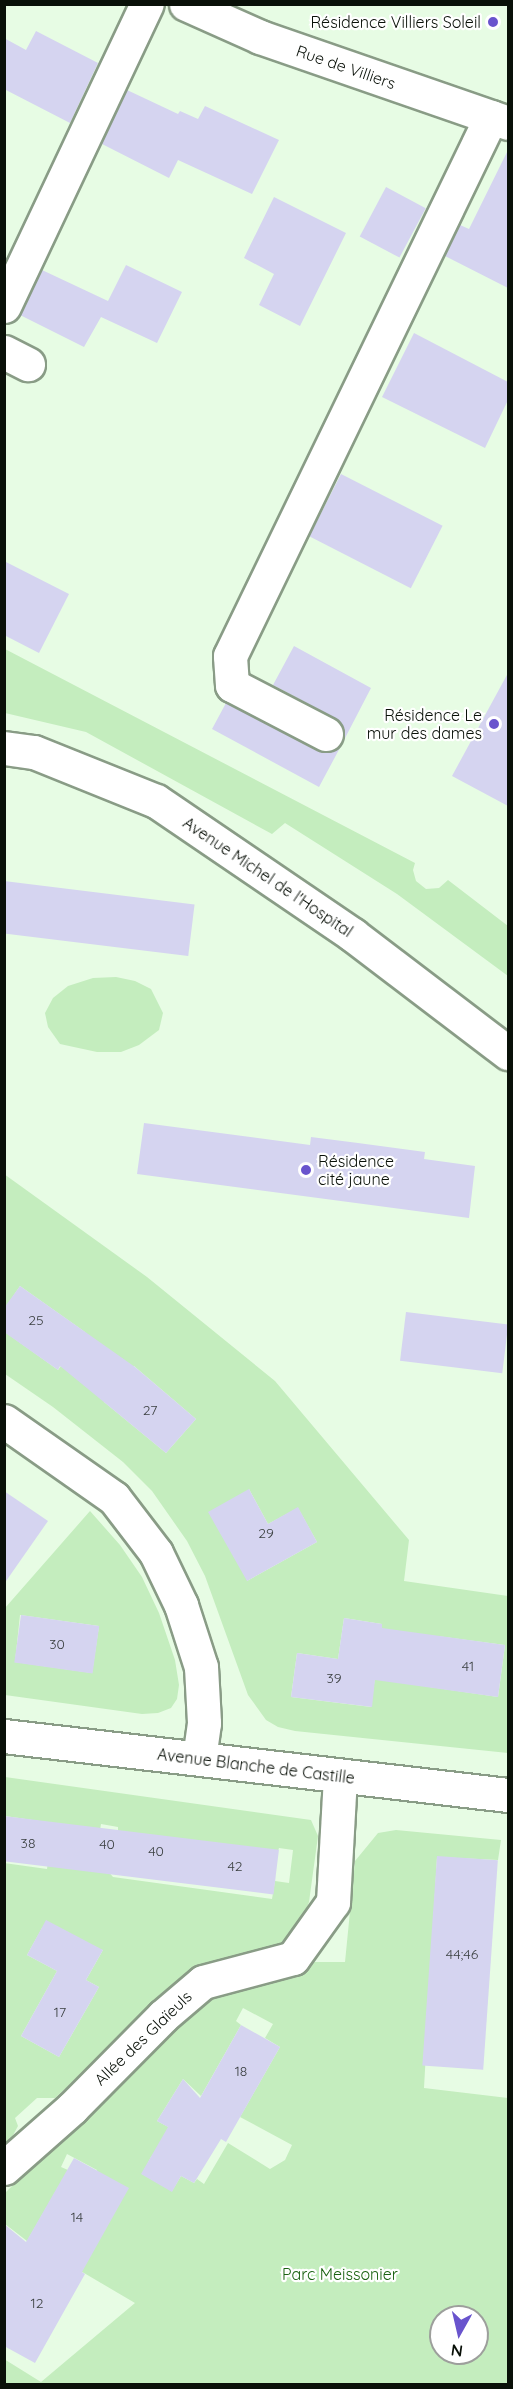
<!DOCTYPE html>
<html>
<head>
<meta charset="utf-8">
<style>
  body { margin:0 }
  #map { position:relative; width:513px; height:2389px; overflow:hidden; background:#e7fce4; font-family:Quicksand,sans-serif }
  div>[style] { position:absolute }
  .green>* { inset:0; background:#c4edbe }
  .building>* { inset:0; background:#d5d4f0; transform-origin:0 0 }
  .roads { filter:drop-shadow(2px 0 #899c86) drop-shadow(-2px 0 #899c86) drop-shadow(0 2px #899c86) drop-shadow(0 -2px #899c86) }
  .minor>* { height:33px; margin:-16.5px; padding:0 16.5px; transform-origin:16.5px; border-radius:16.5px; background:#fff }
  .dots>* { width:16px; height:16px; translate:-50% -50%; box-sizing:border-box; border:3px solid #fff; border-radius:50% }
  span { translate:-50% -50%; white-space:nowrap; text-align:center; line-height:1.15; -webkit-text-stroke:4.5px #fff; paint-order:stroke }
  .number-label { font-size:14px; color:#3c4142 }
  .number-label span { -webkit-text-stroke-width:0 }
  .poi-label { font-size:16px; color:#091008 }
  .right { translate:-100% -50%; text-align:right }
  .left { translate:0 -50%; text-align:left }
  .street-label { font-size:16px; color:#091008 }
  .park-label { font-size:16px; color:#1a6211 }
  .frame { position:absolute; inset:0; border:6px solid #091008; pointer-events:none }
  .north { position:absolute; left:429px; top:2305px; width:60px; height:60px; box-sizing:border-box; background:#fff; border:2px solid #9d9f9c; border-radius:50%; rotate:188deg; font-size:16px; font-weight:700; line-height:24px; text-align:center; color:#091008 }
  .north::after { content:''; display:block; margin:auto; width:21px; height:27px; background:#6954cd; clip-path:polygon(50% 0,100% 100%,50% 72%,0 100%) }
</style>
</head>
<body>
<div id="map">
  <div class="green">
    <div style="clip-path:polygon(5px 649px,415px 863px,413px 870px,416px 881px,426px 889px,439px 888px,448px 880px,508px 926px,508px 976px,397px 894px,285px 823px,272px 834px,86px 732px,5px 713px)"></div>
    <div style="clip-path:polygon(116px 977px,135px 981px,151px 989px,163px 1013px,159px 1030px,139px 1045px,121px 1052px,97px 1052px,60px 1044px,48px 1027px,45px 1013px,53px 998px,68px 986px,93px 978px)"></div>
    <div style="clip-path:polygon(evenodd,4px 1174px,147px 1277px,275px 1381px,409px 1540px,404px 1581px,508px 1596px,508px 1753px,295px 1731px,278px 1727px,266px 1720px,248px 1695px,205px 1576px,187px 1541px,152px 1491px,123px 1462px,53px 1407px,5px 1374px,5px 1332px,58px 1370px,85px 1332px,20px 1286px,5px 1308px,4px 1174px,134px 1366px,196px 1419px,166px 1453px,104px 1402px,134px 1366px,4px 1174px,249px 1489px,268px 1524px,298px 1508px,317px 1542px,247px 1581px,249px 1489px,4px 1174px,344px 1618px,382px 1624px,371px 1707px,291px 1697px,297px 1653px,338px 1659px,344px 1618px,4px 1174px,437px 1636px,505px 1645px,498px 1697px,430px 1687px,437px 1636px)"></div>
    <div style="clip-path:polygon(evenodd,90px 1511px,120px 1545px,142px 1577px,159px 1613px,175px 1660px,179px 1685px,177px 1699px,171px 1708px,158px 1713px,142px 1714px,5px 1695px,5px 1608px,90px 1511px,20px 1615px,99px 1626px,92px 1673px,15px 1662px,20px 1615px)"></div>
    <div style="clip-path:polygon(evenodd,5px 1777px,311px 1820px,318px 1836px,309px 1902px,304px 1916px,287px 1940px,273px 1949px,199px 1968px,173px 1984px,65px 2089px,55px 2098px,37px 2098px,15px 2118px,18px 2126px,5px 2150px,4px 1863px,47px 1869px,53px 1823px,5px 1816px,5px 1777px,101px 1824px,118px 1827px,118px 1831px,278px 1851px,279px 1848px,293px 1850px,289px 1883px,275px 1881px,272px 1899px,113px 1877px,96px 1857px,101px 1824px,5px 1777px,42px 1928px,72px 1945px,103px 1950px,86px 1980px,99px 1987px,59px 2057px,21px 2036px,57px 1971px,27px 1955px,42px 1928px)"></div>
    <div style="clip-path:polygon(evenodd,396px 1830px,501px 1840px,498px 1860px,437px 1857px,424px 2088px,508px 2098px,508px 2384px,5px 2384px,4px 2359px,41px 2382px,135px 2303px,67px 2263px,97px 2170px,67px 2154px,61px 2167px,68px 2170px,27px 2241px,5px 2224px,5px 2193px,154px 2045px,206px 2000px,237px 1987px,278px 1980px,311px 1962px,345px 1962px,355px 1861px,378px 1833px,396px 1830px,243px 2008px,273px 2024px,265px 2038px,280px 2047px,240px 2117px,292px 2145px,285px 2160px,270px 2169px,228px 2143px,204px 2184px,197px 2179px,194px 2183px,181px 2176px,172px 2191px,142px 2174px,151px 2157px,174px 2130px,157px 2121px,183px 2079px,201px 2096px,241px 2025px,236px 2021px,243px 2008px,396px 1830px,441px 2317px,477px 2317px,477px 2353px,441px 2353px,441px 2317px)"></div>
  </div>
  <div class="building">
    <div style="clip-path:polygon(36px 31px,98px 63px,70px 123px,4px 89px,4px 38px,26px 50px)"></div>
    <div style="clip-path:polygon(127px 90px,178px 114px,180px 111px,198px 119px,205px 106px,279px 140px,252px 194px,178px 160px,169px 178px,102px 144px)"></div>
    <div style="clip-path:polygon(508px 150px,508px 288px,445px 256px,460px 225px,469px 229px)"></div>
    <div style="left:386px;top:187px;width:45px;height:56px;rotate:28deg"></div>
    <div style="clip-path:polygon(274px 197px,346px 233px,300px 326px,259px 305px,274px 274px,244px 258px)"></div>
    <div style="clip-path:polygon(126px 265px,182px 292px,157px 343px,101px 317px,84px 347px,20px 315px,42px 270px,108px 301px)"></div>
    <div style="clip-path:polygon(414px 333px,508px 382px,508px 400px,485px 448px,382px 397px)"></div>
    <div style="left:341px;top:474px;width:114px;height:70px;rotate:27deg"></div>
    <div style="clip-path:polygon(4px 561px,69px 594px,39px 653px,4px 635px)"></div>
    <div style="clip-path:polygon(294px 646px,371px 688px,343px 742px,345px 733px,342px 724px,335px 718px,273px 685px)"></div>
    <div style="clip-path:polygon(508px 673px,508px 806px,452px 776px)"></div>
    <div style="clip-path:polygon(226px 703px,318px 751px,327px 753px,336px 750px,342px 744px,319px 787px,212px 729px)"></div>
    <div style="left:4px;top:881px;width:192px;height:52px;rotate:7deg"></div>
    <div style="clip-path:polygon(144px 1123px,310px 1145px,311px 1137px,358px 1143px,425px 1152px,424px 1159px,475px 1166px,469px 1218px,137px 1174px)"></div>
    <div style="clip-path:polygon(20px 1286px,135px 1367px,196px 1419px,166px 1453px,60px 1366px,58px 1370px,4px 1332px,4px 1308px)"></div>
    <div style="left:406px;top:1312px;width:103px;height:49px;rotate:7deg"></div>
    <div style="clip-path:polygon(249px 1489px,268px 1524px,298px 1507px,317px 1542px,247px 1581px,208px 1512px)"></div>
    <div style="clip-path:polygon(4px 1491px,48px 1521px,4px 1584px)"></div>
    <div style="left:21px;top:1615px;width:79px;height:48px;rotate:8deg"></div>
    <div style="clip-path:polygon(344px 1618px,382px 1624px,382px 1628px,505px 1645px,498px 1697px,375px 1680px,372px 1707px,291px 1697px,297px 1653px,338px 1659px)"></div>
    <div style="left:4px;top:1816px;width:277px;height:45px;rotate:7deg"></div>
    <div style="left:437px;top:1856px;width:61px;height:210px;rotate:4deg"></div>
    <div style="clip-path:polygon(46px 1920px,103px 1950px,86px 1980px,99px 1987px,59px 2057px,21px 2036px,57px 1971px,27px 1955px)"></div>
    <div style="clip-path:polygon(241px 2025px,280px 2047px,226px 2142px,221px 2139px,194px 2183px,181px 2176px,172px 2192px,141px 2174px,168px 2127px,157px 2121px,183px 2079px,200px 2098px)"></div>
    <div style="clip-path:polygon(74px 2158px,129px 2188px,82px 2272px,85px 2274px,35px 2363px,4px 2346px,4px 2224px,26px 2242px)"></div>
  </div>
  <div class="roads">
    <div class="minor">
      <div style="left:186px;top:4px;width:81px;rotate:24deg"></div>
      <div style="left:260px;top:37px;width:262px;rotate:19.1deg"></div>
      <div style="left:4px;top:306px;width:334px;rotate:-64.7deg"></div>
      <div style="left:4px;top:352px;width:27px;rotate:27deg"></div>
      <div style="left:326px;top:734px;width:106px;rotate:-152.5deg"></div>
      <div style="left:232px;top:685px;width:29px;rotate:-94deg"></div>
      <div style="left:230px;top:656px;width:599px;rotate:-64.16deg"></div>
      <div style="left:4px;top:748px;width:30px;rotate:8deg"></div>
      <div style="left:34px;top:752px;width:131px;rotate:21.9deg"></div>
      <div style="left:156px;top:801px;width:238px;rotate:34.2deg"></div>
      <div style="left:353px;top:935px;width:195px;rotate:37.3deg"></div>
      <div style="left:4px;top:1421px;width:134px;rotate:35deg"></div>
      <div style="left:114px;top:1498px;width:69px;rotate:52.6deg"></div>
      <div style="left:156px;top:1553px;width:58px;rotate:64.3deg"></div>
      <div style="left:181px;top:1605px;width:65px;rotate:72.1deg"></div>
      <div style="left:201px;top:1667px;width:56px;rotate:86.9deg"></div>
      <div style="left:204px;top:1723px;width:35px;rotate:98deg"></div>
      <div style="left:4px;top:1736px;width:507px;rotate:6.68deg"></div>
      <div style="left:4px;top:2168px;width:91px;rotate:-41.4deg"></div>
      <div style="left:72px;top:2108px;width:129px;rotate:-45.3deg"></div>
      <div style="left:163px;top:2016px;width:52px;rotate:-40.4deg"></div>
      <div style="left:203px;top:1982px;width:93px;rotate:-14.9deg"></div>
      <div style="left:293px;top:1958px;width:69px;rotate:-54.5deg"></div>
      <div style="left:333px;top:1902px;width:125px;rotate:-86.8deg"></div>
    </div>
  </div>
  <div class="dots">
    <div style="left:493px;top:22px;background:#6954cd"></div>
    <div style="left:494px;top:724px;background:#6954cd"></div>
    <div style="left:306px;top:1170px;background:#6954cd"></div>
  </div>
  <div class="number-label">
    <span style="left:36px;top:1320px">25</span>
    <span style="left:150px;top:1410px">27</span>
    <span style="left:266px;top:1533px">29</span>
    <span style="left:57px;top:1644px">30</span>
    <span style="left:468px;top:1666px">41</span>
    <span style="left:334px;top:1678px">39</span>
    <span style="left:28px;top:1843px">38</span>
    <span style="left:107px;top:1844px">40</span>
    <span style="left:156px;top:1851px">40</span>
    <span style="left:235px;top:1866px">42</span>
    <span style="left:462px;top:1954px">44;46</span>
    <span style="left:60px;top:2012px">17</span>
    <span style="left:241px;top:2071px">18</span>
    <span style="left:77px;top:2217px">14</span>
    <span style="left:37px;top:2303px">12</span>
  </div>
  <div class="poi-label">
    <span class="right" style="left:481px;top:22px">Résidence Villiers Soleil</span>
    <span class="right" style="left:482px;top:724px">Résidence Le<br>mur des dames</span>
    <span class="left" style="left:318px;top:1170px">Résidence<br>cité jaune</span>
  </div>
  <div class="street-label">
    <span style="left:346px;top:67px;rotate:19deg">Rue de Villiers</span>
    <span style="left:268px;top:877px;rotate:34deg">Avenue Michel de l'Hospital</span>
    <span style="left:256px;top:1766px;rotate:7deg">Avenue Blanche de Castille</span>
    <span style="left:143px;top:2038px;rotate:-44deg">Allée des Glaïeuls</span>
  </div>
  <div class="park-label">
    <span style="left:340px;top:2274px">Parc Meissonier</span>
  </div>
  <div class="frame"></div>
  <div class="north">N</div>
</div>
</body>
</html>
